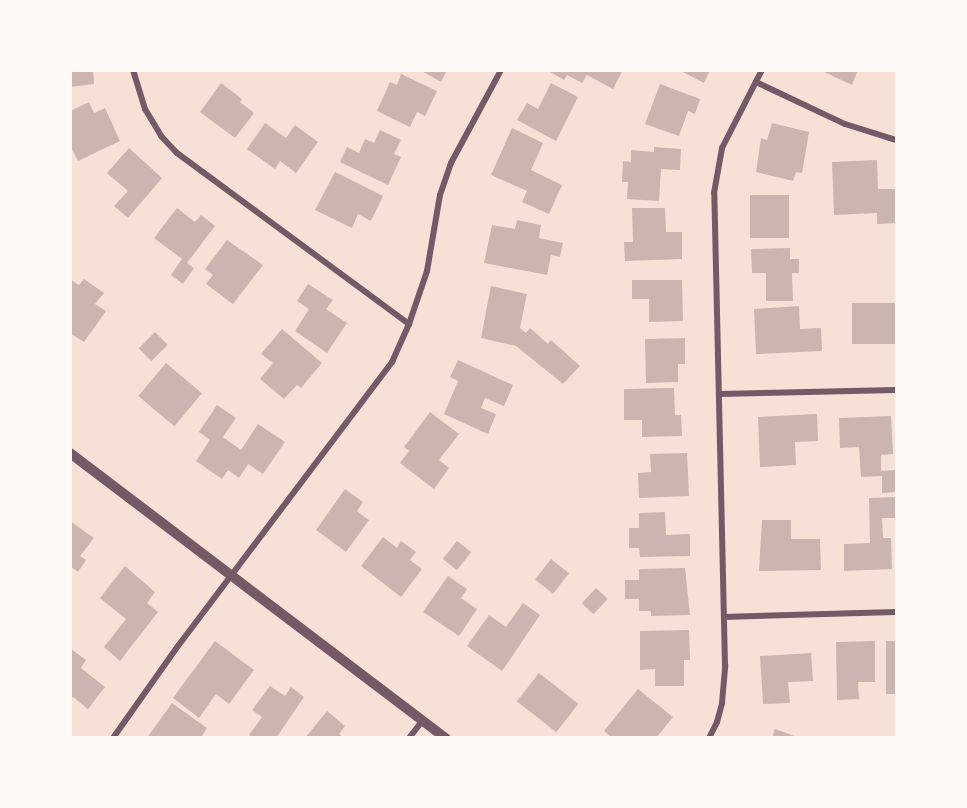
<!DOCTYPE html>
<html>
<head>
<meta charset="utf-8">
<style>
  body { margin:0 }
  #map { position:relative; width:967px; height:808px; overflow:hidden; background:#f7e1d7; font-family:"Source Sans 3",sans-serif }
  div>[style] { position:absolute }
  .building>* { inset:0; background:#ccb4b1; transform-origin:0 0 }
  .minor>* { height:6px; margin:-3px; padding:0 3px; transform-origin:3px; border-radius:3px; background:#755966 }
  .tertiary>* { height:10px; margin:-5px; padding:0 5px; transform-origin:5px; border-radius:5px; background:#755966 }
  span { translate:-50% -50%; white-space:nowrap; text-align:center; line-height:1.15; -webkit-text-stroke:4.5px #fffaf5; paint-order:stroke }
  .frame { position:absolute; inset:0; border:72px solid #fffaf5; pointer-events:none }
</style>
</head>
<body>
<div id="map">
  <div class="building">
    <div style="clip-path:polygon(70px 70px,93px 70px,94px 84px,70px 87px)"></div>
    <div style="clip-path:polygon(420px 70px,447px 70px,441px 82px)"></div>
    <div style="clip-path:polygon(547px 70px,623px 70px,613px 89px,587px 75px,582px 83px,567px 75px,564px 80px)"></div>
    <div style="clip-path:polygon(679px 70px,710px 70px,704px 83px)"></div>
    <div style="clip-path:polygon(820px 70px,858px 70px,852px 85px)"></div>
    <div style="clip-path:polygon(401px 74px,437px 91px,425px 116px,417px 112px,410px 127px,377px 111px,390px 82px,397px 85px)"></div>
    <div style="clip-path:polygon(221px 83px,242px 99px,240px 102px,254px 113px,235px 138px,200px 112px)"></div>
    <div style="clip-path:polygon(551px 83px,578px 97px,556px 141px,517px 120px,527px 103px,538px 109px)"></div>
    <div style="clip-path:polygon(660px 84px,700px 99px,695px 114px,688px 111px,679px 136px,645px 124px)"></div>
    <div style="clip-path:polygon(89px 102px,94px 113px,105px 108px,120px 141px,78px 161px,70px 145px,70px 111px)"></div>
    <div style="clip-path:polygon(265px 123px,286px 138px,295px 125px,318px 142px,296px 173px,280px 161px,275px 169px,247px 149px)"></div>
    <div style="clip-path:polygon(772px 123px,809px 132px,802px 173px,796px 172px,793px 181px,756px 172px,761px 138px,767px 140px)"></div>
    <div style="clip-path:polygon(512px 128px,543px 143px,531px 170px,562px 185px,549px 214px,522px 202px,527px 191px,491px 175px)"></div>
    <div style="clip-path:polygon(380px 130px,401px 140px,394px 154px,401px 157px,388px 185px,340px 162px,347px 147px,359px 153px,365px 139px,374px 143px)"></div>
    <div style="clip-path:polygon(654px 147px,681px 149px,680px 170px,661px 169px,659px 201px,627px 199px,628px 182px,622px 182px,623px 161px,631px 162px,631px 150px,654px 152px)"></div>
    <div style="clip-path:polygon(129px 148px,162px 178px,128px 218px,114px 206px,128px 191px,107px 173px)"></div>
    <div style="clip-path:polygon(877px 160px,878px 189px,896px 189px,896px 223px,877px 224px,877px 213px,834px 215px,832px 162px)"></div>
    <div style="clip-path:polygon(335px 172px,383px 196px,371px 221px,358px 214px,352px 228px,315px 210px)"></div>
    <div style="left:750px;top:195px;width:39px;height:43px"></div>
    <div style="clip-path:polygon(177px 208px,195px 222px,201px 215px,215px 226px,187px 263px,194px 268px,183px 284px,171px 275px,182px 259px,154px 238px)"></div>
    <div style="clip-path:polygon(632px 208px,665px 208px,666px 232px,682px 232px,682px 259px,625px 261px,624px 242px,633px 242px)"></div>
    <div style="clip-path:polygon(517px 220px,541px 225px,539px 238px,563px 243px,560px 257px,551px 255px,547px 275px,484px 263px,492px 225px,515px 229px)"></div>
    <div style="clip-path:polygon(227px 240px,263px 265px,233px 304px,206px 284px,213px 275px,205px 269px)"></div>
    <div style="clip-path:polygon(790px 248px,790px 259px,799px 259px,799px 273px,792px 273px,793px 301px,766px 301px,766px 273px,752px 273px,751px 249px)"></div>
    <div style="clip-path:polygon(70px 279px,79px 285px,84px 279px,104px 293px,95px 304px,106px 311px,84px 342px,70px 333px)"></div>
    <div style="clip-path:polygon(632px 280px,682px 280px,683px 321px,649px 322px,649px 299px,632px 299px)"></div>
    <div style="clip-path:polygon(308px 284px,333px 300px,326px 309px,347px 323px,327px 353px,295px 331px,309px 309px,297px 301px)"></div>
    <div style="clip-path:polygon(491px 286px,527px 294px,520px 328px,526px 333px,530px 328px,548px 344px,551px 340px,580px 366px,563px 384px,516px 346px,481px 338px)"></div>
    <div style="left:852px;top:303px;width:44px;height:41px"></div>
    <div style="clip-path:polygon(799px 306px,800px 329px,821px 328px,822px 351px,756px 354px,754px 309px)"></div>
    <div style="clip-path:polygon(282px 329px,322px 363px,301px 388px,297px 385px,284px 399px,260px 379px,273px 363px,261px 354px)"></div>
    <div style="left:155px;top:332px;width:18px;height:23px;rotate:45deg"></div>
    <div style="clip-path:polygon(685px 338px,685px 364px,678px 364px,678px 382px,646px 383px,645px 339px)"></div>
    <div style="clip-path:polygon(458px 360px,513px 385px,504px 406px,485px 398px,481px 408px,496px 414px,488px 434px,444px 414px,458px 381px,450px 377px)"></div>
    <div style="left:166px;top:363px;width:47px;height:43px;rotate:40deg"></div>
    <div style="clip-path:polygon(674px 388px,675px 415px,681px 415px,682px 436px,642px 437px,642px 420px,624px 420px,624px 389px)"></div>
    <div style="clip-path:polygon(217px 405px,236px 418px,223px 437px,241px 450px,258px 424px,285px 442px,263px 474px,248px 464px,239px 478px,228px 470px,222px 479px,196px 461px,210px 440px,199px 432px)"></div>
    <div style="clip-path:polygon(430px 412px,459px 434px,439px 460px,449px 468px,434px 489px,400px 463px,409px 451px,404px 447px)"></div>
    <div style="clip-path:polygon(817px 414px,818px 441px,795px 442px,796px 465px,760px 467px,758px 417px)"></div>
    <div style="clip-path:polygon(891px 416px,893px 454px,881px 455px,881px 471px,896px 470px,896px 492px,882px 493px,882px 476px,861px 477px,859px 447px,840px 448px,839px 418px)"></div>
    <div style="clip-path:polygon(687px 453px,689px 496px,639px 498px,638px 473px,651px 472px,650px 454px)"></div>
    <div style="clip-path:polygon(345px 489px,363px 502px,357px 511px,369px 520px,346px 552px,316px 530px)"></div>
    <div style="clip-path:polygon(896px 497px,896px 518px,882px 518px,883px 538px,891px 538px,892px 569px,844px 571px,844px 544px,870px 543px,869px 498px)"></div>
    <div style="clip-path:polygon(665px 512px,666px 535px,690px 534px,690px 556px,640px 557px,639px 548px,629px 548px,629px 528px,639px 528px,639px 513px)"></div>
    <div style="clip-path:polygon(762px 520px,791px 520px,791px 539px,820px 539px,821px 570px,759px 571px)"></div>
    <div style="clip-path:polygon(70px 521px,94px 538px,80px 556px,86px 560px,78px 572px,70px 566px)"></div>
    <div style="clip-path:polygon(383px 537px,397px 548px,401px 541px,416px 552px,410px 560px,422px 569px,401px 597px,361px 566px)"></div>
    <div style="left:457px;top:541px;width:18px;height:23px;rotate:38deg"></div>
    <div style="left:551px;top:559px;width:23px;height:26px;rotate:38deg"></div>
    <div style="clip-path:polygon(125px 566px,155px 592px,147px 603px,158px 612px,120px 661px,104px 647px,126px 619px,100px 598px)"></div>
    <div style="clip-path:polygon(685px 568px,690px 615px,651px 616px,651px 611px,639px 611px,639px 599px,625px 599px,625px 580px,639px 580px,639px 569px)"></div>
    <div style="clip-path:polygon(448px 576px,467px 589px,461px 598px,477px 609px,459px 636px,423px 612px)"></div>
    <div style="left:596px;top:588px;width:16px;height:21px;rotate:43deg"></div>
    <div style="clip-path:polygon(523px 603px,540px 615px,502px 671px,467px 646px,489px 615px,506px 627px)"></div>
    <div style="clip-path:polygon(689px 630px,690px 660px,684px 660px,684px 686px,655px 686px,655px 669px,640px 670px,640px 631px)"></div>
    <div style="clip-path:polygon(215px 641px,254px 670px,229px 704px,216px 694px,199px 718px,173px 698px)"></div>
    <div style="clip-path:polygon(875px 641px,875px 682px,858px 682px,859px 699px,837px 700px,836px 642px)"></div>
    <div style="left:896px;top:641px;width:53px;height:10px;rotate:90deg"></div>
    <div style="clip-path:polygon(70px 648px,86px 660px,81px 668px,105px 687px,88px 709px,73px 697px,70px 700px)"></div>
    <div style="clip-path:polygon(811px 653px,813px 681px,788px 682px,790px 703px,763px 704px,760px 656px)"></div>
    <div style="left:539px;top:673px;width:50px;height:36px;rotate:38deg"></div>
    <div style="clip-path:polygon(270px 686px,285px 696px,291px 687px,304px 697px,276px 738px,253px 738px,249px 735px,262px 717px,252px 710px)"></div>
    <div style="clip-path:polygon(638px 689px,673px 717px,656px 738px,612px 738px,604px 731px)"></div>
    <div style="clip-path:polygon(172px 703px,207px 728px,201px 738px,147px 738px)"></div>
    <div style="clip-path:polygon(327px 711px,345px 726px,339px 734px,344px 738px,305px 738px)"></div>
    <div style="clip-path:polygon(775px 729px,797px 737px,797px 738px,772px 738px)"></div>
  </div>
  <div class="minor">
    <div style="left:133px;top:70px;width:41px;rotate:72.9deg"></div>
    <div style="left:145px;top:109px;width:31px;rotate:59deg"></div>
    <div style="left:161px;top:136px;width:23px;rotate:47deg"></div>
    <div style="left:177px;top:153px;width:288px;rotate:36.4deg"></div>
    <div style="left:756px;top:82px;width:98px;rotate:25.3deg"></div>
    <div style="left:845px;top:124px;width:53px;rotate:17.4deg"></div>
    <div style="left:719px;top:394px;width:177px;rotate:-1.3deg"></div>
    <div style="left:724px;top:617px;width:172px;rotate:-1.7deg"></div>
    <div style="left:113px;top:738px;width:113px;rotate:-54.8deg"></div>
    <div style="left:178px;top:646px;width:356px;rotate:-53deg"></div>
    <div style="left:392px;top:362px;width:42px;rotate:-65.9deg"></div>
    <div style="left:409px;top:324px;width:56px;rotate:-71.2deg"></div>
    <div style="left:427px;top:271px;width:77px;rotate:-80.3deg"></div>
    <div style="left:440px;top:195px;width:34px;rotate:-71deg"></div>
    <div style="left:451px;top:163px;width:106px;rotate:-61.7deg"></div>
    <div style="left:409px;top:738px;width:23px;rotate:-52deg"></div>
    <div style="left:709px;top:738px;width:18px;rotate:-63deg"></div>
    <div style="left:717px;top:722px;width:20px;rotate:-75deg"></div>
    <div style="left:722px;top:703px;width:38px;rotate:-85deg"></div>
    <div style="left:725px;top:665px;width:472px;rotate:-91.3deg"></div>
    <div style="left:714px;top:193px;width:46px;rotate:-79.9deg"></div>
    <div style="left:722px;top:148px;width:88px;rotate:-62.9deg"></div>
  </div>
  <div class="tertiary">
    <div style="left:70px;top:453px;width:472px;rotate:37.2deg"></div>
  </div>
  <div class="frame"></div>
</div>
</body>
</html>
